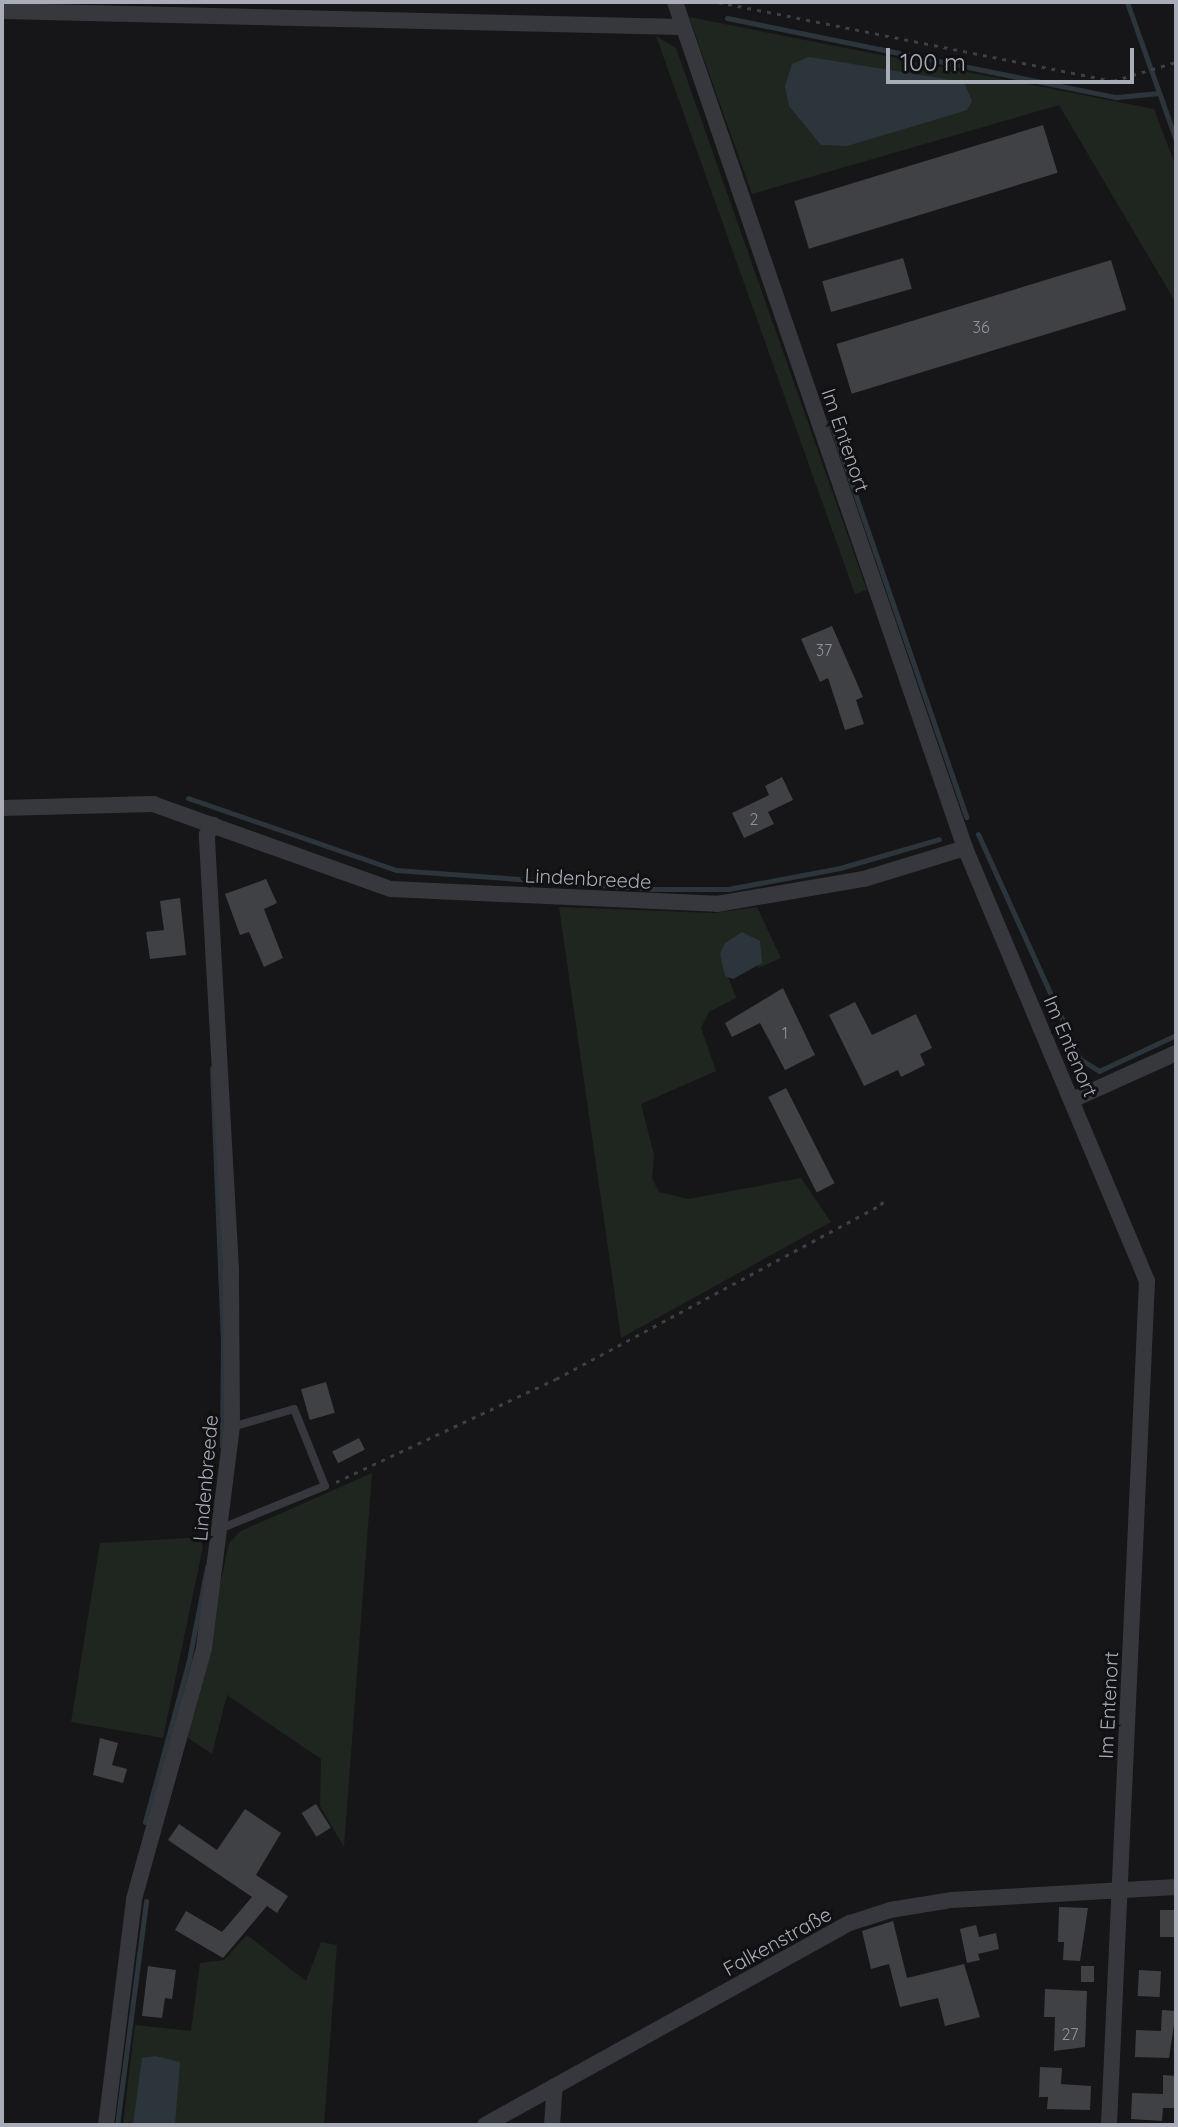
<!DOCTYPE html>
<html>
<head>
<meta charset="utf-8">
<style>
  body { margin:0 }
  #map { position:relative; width:1178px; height:2127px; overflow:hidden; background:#161618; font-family:Quicksand,sans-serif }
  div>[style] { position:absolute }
  .green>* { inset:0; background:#1e261f }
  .water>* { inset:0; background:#2c353c }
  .stream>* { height:5px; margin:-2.5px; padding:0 2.5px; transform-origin:2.5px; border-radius:2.5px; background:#2c353c }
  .building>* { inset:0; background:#404145; transform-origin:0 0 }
  .path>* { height:3px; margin-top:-1.5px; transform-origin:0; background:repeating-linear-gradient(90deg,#3d3f44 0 4px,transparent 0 10px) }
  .service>* { height:8px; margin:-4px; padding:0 4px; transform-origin:4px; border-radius:4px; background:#37383d }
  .minor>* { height:16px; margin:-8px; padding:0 8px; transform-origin:8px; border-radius:8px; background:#37383d }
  span { translate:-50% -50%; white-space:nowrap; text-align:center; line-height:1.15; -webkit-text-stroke:6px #111113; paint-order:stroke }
  .number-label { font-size:16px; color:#8e929b }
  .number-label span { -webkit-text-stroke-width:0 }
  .street-label { font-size:20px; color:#a8adb8 }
  .frame { position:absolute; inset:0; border:4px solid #a8adb8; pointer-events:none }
  .scale { position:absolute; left:886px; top:48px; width:248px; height:36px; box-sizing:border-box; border:4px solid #a8adb8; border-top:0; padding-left:10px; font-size:24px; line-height:28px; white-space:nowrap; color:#a8adb8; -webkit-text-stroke:6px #111113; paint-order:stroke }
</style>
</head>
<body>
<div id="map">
  <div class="green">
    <div style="clip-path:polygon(689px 17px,1154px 109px,1176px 167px,1176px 303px,1059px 105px,752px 194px)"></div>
    <div style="clip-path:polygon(656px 36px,676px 48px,867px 590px,855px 594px)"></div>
    <div style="clip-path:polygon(559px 907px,714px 913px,757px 907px,781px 958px,758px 968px,760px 941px,720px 954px,736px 998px,709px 1012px,701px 1028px,716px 1071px,641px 1104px,654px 1155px,652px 1178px,659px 1192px,688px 1199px,801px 1178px,831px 1222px,621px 1338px)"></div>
    <div style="clip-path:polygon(372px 1473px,344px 1847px,320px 1806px,321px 1759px,227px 1695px,212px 1754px,187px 1737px,229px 1543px,241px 1531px)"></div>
    <div style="clip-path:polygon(205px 1537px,163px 1738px,71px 1722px,100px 1543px)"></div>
    <div style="clip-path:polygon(247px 1935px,306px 1981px,321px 1942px,337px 1945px,324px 2125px,123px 2125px,135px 2025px,191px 2031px,200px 1963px,224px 1960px)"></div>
  </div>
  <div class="water">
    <div style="clip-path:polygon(809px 57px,964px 82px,972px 101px,967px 110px,951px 115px,847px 146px,821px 145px,789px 106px,785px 86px,792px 64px)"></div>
    <div style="clip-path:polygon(742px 932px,760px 941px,762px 963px,733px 979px,725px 976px,720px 954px,725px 943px)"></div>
    <div style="clip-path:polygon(155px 2056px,180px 2062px,175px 2125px,133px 2125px,142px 2058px)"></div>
  </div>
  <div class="stream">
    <div style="left:1127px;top:2px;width:146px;rotate:70.5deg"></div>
    <div style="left:727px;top:18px;width:398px;rotate:11.5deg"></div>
    <div style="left:1117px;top:97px;width:42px;rotate:-5.4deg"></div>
    <div style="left:830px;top:421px;width:419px;rotate:71deg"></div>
    <div style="left:188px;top:798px;width:220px;rotate:19.1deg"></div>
    <div style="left:396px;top:870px;width:257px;rotate:4.2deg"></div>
    <div style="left:652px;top:889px;width:76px"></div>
    <div style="left:728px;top:889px;width:114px;rotate:-10.6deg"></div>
    <div style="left:840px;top:868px;width:103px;rotate:-16.3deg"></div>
    <div style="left:978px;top:834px;width:247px;rotate:65.6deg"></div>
    <div style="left:1080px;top:1059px;width:22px;rotate:32deg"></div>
    <div style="left:1099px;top:1071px;width:85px;rotate:-25.1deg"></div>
    <div style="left:212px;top:1068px;width:269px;rotate:87.7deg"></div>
    <div style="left:223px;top:1337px;width:109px;rotate:90.5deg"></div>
    <div style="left:145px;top:1822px;width:168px;rotate:-74.8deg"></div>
    <div style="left:189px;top:1660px;width:95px;rotate:-79deg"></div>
    <div style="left:117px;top:2125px;width:226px;rotate:-82.6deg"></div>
  </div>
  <div class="building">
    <div style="left:1043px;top:125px;width:50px;height:260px;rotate:73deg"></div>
    <div style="left:903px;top:258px;width:32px;height:84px;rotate:74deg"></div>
    <div style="left:1111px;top:260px;width:52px;height:287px;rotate:73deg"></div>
    <div style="clip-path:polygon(832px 626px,863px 697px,856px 700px,864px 724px,845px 730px,828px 678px,820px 682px,801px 639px)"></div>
    <div style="clip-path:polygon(782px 777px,793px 800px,768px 812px,774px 824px,744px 838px,732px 813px,769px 795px,765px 786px)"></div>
    <div style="clip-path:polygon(266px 879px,277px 903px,264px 909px,283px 958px,264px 967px,249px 932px,240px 935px,225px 894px)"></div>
    <div style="clip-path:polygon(180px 898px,186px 955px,150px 959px,146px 932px,164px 930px,160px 901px)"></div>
    <div style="clip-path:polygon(783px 988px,815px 1055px,785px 1070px,760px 1023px,732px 1037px,725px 1023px)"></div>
    <div style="clip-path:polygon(855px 1002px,872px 1035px,916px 1014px,932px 1048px,920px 1054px,925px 1065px,901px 1077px,898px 1070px,864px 1086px,829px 1015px)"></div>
    <div style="left:786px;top:1088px;width:107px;height:20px;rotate:63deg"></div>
    <div style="left:326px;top:1382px;width:32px;height:26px;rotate:74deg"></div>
    <div style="left:359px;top:1438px;width:13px;height:30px;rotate:63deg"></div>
    <div style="clip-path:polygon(100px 1738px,118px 1743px,112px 1765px,127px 1769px,123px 1783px,93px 1775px)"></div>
    <div style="left:316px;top:1804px;width:28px;height:17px;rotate:58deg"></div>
    <div style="clip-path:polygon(245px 1809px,281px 1833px,256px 1875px,288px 1896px,277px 1913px,267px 1906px,223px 1958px,175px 1930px,186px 1911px,222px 1932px,252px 1897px,168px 1840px,179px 1824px,217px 1850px)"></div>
    <div style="clip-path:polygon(1059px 1907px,1088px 1908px,1080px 1961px,1063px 1960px,1064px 1942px,1058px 1942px)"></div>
    <div style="left:1176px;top:1910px;width:27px;height:16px;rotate:90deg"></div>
    <div style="clip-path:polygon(893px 1921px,907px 1978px,964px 1964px,980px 2017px,945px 2026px,938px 1998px,900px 2007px,889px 1964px,871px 1969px,862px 1931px)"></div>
    <div style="clip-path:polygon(976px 1925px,979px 1937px,996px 1933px,999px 1949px,978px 1954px,980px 1960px,967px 1963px,960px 1929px)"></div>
    <div style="clip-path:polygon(148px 1966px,176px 1970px,172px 1999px,165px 1998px,162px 2018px,142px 2016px)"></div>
    <div style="left:1081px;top:1966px;width:13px;height:16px"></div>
    <div style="left:1139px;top:1970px;width:22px;height:26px;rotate:3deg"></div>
    <div style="clip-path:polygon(1045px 1989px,1087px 1991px,1085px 2047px,1054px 2051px,1055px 2017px,1044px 2017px)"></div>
    <div style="clip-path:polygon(1162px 2010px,1176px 2011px,1169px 2058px,1135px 2057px,1136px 2030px,1161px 2031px)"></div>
    <div style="clip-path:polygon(1040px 2067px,1062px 2068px,1061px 2084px,1091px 2086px,1090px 2110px,1047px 2109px,1048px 2097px,1039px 2097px)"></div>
    <div style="clip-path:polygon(1163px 2075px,1176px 2076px,1176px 2108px,1163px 2108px,1162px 2121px,1131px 2119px,1132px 2093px,1163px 2094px)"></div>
  </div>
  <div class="path">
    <div style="left:718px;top:2px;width:403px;rotate:11.3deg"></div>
    <div style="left:1113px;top:81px;width:66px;rotate:-16.8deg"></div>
    <div style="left:336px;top:1482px;width:243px;rotate:-25.1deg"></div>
    <div style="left:556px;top:1379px;width:369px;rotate:-28.2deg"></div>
    <div style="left:881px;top:1205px;width:9px;rotate:-63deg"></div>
  </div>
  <div class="service">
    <div style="left:222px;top:1528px;width:111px;rotate:-22.2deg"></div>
    <div style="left:325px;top:1486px;width:83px;rotate:-111.9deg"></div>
    <div style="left:294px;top:1409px;width:65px;rotate:163.8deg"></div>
  </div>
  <div class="minor">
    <div style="left:675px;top:2px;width:894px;rotate:71.08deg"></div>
    <div style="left:965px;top:848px;width:470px;rotate:67.2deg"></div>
    <div style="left:1147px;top:1281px;width:845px;rotate:92.58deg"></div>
    <div style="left:2px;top:11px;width:680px;rotate:1.35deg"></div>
    <div style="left:2px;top:808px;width:151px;rotate:-1.5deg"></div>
    <div style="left:153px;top:804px;width:253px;rotate:19.7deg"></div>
    <div style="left:391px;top:889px;width:326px;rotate:2.6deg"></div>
    <div style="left:717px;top:904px;width:149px;rotate:-9.7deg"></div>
    <div style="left:864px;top:879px;width:106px;rotate:-17.1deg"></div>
    <div style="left:1072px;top:1100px;width:114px;rotate:-24.3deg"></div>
    <div style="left:106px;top:2125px;width:228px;rotate:-82.9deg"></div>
    <div style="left:134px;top:1899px;width:261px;rotate:-74.4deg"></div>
    <div style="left:204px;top:1648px;width:223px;rotate:-82.8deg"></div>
    <div style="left:232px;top:1427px;width:158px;rotate:-90.4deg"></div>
    <div style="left:231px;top:1269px;width:435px;rotate:-93.2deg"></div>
    <div style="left:207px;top:835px;width:12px;rotate:-59deg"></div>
    <div style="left:485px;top:2125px;width:417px;rotate:-29deg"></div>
    <div style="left:850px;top:1923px;width:42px;rotate:-18deg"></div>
    <div style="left:890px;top:1910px;width:63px;rotate:-9.2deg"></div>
    <div style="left:952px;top:1900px;width:224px;rotate:-3.3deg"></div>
    <div style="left:552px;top:2125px;width:39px;rotate:-86deg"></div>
  </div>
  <div class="number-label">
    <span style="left:981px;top:327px">36</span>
    <span style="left:824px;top:650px">37</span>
    <span style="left:754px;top:819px">2</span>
    <span style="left:785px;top:1033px">1</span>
    <span style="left:1070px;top:2034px">27</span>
  </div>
  <div class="street-label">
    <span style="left:846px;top:440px;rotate:71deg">Im Entenort</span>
    <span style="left:588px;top:878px;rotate:3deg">Lindenbreede</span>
    <span style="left:1071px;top:1046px;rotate:67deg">Im Entenort</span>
    <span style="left:205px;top:1478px;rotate:-85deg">Lindenbreede</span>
    <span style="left:1108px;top:1705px;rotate:-87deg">Im Entenort</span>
    <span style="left:777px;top:1941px;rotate:-29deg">Falkenstraße</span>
  </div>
  <div class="frame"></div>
  <div class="scale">100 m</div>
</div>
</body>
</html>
